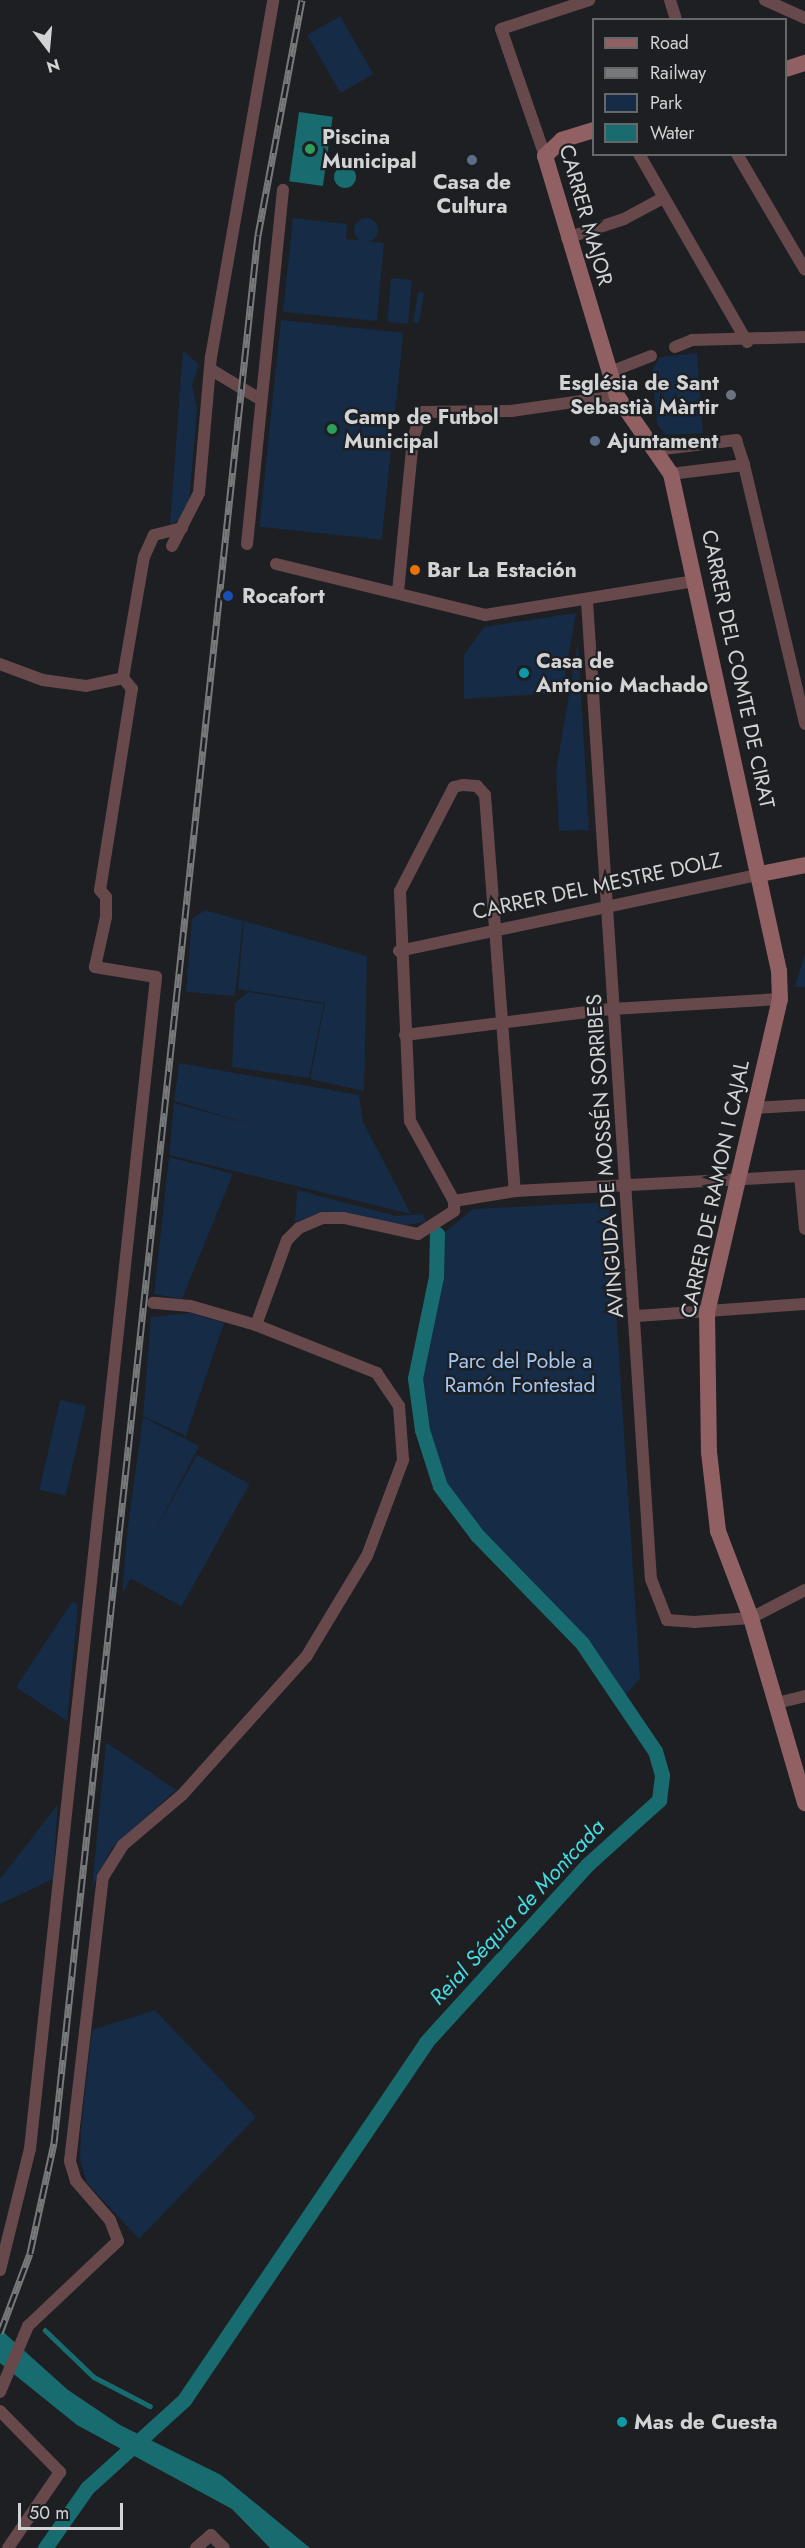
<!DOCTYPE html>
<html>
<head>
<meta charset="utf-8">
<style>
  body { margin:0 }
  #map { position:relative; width:805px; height:2548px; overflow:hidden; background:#1d1f22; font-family:Jost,sans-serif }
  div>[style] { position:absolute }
  .green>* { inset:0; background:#152b46; transform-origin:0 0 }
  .round { border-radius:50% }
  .water>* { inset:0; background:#186b6f; transform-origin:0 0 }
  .stream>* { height:4.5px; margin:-2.25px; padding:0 2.25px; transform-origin:2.25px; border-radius:2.25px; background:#186b6f }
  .canal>* { height:15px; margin:-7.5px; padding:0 7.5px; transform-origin:7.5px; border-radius:7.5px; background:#186b6f }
  .street>* { height:12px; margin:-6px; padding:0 6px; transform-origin:6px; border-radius:6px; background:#68494b }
  .secondary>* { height:16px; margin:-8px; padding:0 8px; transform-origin:8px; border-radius:8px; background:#916063 }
  .rail>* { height:7px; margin-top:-3.5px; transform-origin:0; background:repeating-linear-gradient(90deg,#1d1f22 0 14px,#77797b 0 28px); box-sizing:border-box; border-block:2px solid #77797b }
  .dots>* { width:16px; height:16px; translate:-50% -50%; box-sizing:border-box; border:3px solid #1d1f22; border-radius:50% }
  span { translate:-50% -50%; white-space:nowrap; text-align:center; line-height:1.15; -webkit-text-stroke:4.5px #1d1f22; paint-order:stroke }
  .poi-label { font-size:21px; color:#d1d3d4; font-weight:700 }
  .left { translate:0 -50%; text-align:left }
  .right { translate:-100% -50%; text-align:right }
  .street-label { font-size:21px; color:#d1d3d4 }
  .park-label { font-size:21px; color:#a3c7f4 }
  .water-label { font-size:22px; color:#43dce2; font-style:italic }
  .legend { position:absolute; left:592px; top:18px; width:195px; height:138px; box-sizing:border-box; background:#1d1f22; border:2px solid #656769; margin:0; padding:8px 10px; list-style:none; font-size:18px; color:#d1d3d4 }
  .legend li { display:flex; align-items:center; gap:12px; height:30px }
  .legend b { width:30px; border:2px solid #656769 }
  .north { position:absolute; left:18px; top:18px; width:60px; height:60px; -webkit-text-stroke:4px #1d1f22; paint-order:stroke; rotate:164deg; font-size:16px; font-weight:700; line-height:24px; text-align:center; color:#d1d3d4 }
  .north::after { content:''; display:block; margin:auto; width:21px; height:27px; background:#d1d3d4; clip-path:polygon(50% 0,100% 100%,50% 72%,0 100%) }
  .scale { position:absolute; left:18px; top:2503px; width:105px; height:27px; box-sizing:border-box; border:3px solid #d1d3d4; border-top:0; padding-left:8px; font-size:18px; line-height:21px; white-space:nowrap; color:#d1d3d4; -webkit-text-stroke:4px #1d1f22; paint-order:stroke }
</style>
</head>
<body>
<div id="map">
  <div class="green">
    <div style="left:340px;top:16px;width:67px;height:38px;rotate:60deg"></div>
    <div style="clip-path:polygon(293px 218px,347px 224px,346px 239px,384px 243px,377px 321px,283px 312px)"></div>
    <div class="round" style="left:354px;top:218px;width:24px;height:24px"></div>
    <div style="left:391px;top:278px;width:21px;height:44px;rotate:5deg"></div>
    <div style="left:418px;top:292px;width:6px;height:31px;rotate:9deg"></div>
    <div style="left:281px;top:320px;width:123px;height:208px;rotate:6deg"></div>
    <div style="clip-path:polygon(183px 350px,199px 365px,192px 385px,197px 408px,189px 503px,179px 520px,170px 524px)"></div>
    <div style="clip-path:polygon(697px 353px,703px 433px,666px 435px,657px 424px,652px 370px,660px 357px)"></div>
    <div style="clip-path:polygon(576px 613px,562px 693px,464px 699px,464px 655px,484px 627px)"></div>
    <div style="clip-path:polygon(578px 641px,589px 830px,559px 831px,556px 771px)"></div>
    <div style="clip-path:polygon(205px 910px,243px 921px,235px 996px,186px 992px,192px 919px)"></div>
    <div style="clip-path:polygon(244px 921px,367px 956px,364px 1091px,310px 1079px,325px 1003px,238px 989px)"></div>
    <div style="clip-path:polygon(805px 954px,805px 987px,795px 987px,796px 983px)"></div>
    <div style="clip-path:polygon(248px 992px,324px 1004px,309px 1078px,232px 1067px,235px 1003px)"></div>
    <div style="clip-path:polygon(179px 1063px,359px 1095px,363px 1122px,411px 1214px,169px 1155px,174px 1103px,253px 1125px,174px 1101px)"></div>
    <div style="clip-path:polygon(169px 1157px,233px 1174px,182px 1299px,154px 1294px)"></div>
    <div style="clip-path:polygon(297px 1190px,396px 1216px,423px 1214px,426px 1222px,405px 1225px,327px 1211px,295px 1222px)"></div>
    <div style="clip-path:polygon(609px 1202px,640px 1678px,625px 1696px,589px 1642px,452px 1500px,429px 1447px,419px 1380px,420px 1353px,440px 1279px,440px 1236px,473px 1209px)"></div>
    <div style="clip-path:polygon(190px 1313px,224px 1323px,186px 1436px,143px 1416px,151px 1317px)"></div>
    <div style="left:60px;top:1400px;width:27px;height:92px;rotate:13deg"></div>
    <div style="clip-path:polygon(143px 1417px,199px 1446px,122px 1595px,127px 1533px)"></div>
    <div style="left:197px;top:1455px;width:60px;height:140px;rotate:29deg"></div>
    <div style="clip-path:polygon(72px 1602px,78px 1604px,67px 1721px,16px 1687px)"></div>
    <div style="clip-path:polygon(106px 1742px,176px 1790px,111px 1849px,92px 1888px)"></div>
    <div style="clip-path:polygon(58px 1804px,53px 1879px,0 1904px,0 1879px)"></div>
    <div style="clip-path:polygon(155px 2010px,256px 2117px,139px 2239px,87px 2183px,80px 2160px,81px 2129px,92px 2030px)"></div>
  </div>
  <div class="water">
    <div style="left:299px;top:112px;width:34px;height:70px;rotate:8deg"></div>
    <div class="round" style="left:334px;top:166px;width:22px;height:22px"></div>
    <div style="clip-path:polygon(0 2329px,68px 2390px,120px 2425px,221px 2475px,310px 2548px,270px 2548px,232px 2509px,77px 2425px,0 2363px)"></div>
  </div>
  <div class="stream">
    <div style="left:45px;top:2330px;width:68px;rotate:43.8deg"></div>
    <div style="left:94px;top:2377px;width:63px;rotate:27.4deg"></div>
  </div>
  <div class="canal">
    <div style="left:45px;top:2548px;width:73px;rotate:-55deg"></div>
    <div style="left:87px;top:2488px;width:131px;rotate:-42.2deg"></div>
    <div style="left:184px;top:2400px;width:432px;rotate:-55.9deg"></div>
    <div style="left:426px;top:2042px;width:241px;rotate:-47.7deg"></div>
    <div style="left:588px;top:1864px;width:96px;rotate:-42deg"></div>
    <div style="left:659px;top:1800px;width:25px;rotate:-83deg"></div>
    <div style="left:662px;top:1775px;width:25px;rotate:-106deg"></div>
    <div style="left:655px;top:1751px;width:130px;rotate:-124.1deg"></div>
    <div style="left:582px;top:1643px;width:151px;rotate:-134.2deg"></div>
    <div style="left:477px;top:1535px;width:61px;rotate:-127.1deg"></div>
    <div style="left:440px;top:1486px;width:59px;rotate:-107.8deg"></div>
    <div style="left:422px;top:1430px;width:52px;rotate:-97.7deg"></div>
    <div style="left:415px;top:1378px;width:103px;rotate:-78.3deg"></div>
    <div style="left:436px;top:1277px;width:43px;rotate:-88.7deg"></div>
  </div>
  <div class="street">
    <div style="left:670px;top:0;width:21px;rotate:73deg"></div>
    <div style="left:765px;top:0;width:44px;rotate:24.2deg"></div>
    <div style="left:639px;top:154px;width:217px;rotate:60.1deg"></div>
    <div style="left:737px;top:154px;width:134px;rotate:59.6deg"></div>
    <div style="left:545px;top:156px;width:134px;rotate:-109.1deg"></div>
    <div style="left:501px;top:29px;width:93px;rotate:-18.2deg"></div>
    <div style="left:567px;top:238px;width:60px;rotate:-18.4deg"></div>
    <div style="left:624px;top:219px;width:44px;rotate:-28.3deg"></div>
    <div style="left:675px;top:347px;width:18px;rotate:-22deg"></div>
    <div style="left:692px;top:340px;width:113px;rotate:-1.5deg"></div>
    <div style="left:210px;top:369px;width:58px;rotate:31deg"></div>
    <div style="left:610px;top:372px;width:44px;rotate:-21.3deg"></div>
    <div style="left:655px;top:450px;width:82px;rotate:-7deg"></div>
    <div style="left:736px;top:440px;width:26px;rotate:72deg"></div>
    <div style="left:744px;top:465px;width:74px;rotate:173deg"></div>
    <div style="left:744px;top:465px;width:266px;rotate:76.7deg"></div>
    <div style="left:247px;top:544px;width:356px;rotate:-84.2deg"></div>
    <div style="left:172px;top:546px;width:59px;rotate:-63deg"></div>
    <div style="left:199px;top:493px;width:137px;rotate:-85deg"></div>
    <div style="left:211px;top:357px;width:362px;rotate:-80.1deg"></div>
    <div style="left:276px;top:564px;width:215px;rotate:13.7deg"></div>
    <div style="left:485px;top:615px;width:214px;rotate:-9.2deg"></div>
    <div style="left:398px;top:592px;width:154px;rotate:-84.4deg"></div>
    <div style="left:413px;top:439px;width:28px;rotate:-73deg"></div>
    <div style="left:421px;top:412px;width:90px;rotate:-0.6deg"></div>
    <div style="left:511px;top:411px;width:107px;rotate:-8.1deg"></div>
    <div style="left:587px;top:601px;width:980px;rotate:86.26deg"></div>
    <div style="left:651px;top:1579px;width:44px;rotate:68.7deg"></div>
    <div style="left:667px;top:1620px;width:27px;rotate:4deg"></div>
    <div style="left:694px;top:1622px;width:57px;rotate:-4deg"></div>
    <div style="left:751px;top:1618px;width:61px;rotate:-27.4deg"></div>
    <div style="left:0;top:664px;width:46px;rotate:20.4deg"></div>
    <div style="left:43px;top:680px;width:43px;rotate:7.9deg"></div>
    <div style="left:86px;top:686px;width:38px;rotate:-12deg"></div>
    <div style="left:399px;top:951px;width:369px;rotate:-12deg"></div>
    <div style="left:405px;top:1035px;width:209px;rotate:-7.2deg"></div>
    <div style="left:612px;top:1009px;width:168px;rotate:-3.4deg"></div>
    <div style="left:754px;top:1108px;width:51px;rotate:-3.4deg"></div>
    <div style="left:800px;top:1176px;width:53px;rotate:84.6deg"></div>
    <div style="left:454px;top:1201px;width:91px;rotate:-118.8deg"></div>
    <div style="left:410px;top:1121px;width:230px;rotate:-92.5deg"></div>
    <div style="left:400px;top:891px;width:117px;rotate:-62.6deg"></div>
    <div style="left:454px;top:787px;width:9px;rotate:-13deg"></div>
    <div style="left:463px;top:785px;width:14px;rotate:4deg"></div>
    <div style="left:477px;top:786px;width:12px;rotate:48deg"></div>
    <div style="left:485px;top:795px;width:397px;rotate:85.7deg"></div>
    <div style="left:454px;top:1201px;width:62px;rotate:-9.3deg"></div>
    <div style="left:515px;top:1191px;width:290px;rotate:-3deg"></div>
    <div style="left:637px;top:1316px;width:168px;rotate:-4.1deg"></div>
    <div style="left:256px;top:1325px;width:90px;rotate:-70deg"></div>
    <div style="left:287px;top:1240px;width:17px;rotate:-45deg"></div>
    <div style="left:299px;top:1228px;width:25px;rotate:-23deg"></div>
    <div style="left:322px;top:1218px;width:22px"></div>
    <div style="left:344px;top:1218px;width:76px;rotate:12.2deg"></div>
    <div style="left:418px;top:1234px;width:43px;rotate:-32.6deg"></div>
    <div style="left:454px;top:1211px;width:10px;rotate:-90deg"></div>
    <div style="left:777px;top:1703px;width:29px;rotate:-14deg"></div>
    <div style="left:0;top:2270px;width:125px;rotate:-76.1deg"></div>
    <div style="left:30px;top:2149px;width:1179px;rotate:-83.86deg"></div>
    <div style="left:156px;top:977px;width:62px;rotate:-170.7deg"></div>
    <div style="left:95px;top:967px;width:51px;rotate:-77.6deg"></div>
    <div style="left:106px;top:917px;width:20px;rotate:-90deg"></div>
    <div style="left:106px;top:897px;width:9px;rotate:-131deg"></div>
    <div style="left:100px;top:890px;width:204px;rotate:-81deg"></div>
    <div style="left:132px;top:689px;width:14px;rotate:-129deg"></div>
    <div style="left:123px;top:678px;width:123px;rotate:-80.2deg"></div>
    <div style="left:144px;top:557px;width:24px;rotate:-66deg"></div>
    <div style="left:154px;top:535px;width:29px;rotate:-14deg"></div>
    <div style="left:0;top:2392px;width:72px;rotate:-67deg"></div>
    <div style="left:28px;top:2326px;width:124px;rotate:-43.4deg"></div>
    <div style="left:118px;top:2241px;width:22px;rotate:-111deg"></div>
    <div style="left:110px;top:2220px;width:52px;rotate:-131.1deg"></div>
    <div style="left:76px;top:2181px;width:21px;rotate:-107deg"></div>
    <div style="left:70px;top:2161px;width:286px;rotate:-83.4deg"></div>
    <div style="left:103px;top:1877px;width:38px;rotate:-58deg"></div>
    <div style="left:123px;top:1845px;width:77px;rotate:-40.3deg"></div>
    <div style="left:182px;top:1795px;width:186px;rotate:-48.1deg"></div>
    <div style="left:306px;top:1657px;width:118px;rotate:-58.9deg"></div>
    <div style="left:367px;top:1556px;width:103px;rotate:-69.4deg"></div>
    <div style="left:403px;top:1460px;width:54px;rotate:-94.2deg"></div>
    <div style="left:399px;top:1406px;width:40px;rotate:-124deg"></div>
    <div style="left:377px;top:1373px;width:130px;rotate:-158.4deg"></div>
    <div style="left:256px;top:1325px;width:69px;rotate:-163.9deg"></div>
    <div style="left:190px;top:1306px;width:37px;rotate:-175deg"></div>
    <div style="left:0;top:2411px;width:86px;rotate:45.5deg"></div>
    <div style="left:60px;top:2472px;width:92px;rotate:124.4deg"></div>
    <div style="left:196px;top:2548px;width:20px;rotate:-41deg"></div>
    <div style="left:211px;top:2535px;width:18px;rotate:45deg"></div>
  </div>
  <div class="secondary">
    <div style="left:786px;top:69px;width:20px;rotate:-18deg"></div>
    <div style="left:594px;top:130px;width:34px;rotate:163deg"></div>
    <div style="left:562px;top:140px;width:23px;rotate:137deg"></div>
    <div style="left:545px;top:156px;width:251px;rotate:73.3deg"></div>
    <div style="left:617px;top:396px;width:95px;rotate:55.3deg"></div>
    <div style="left:671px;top:474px;width:509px;rotate:77.74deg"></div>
    <div style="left:779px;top:971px;width:28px;rotate:88deg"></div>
    <div style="left:780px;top:999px;width:321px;rotate:103.1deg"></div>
    <div style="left:707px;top:1312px;width:140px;rotate:89.2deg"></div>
    <div style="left:709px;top:1452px;width:80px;rotate:83.5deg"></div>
    <div style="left:718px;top:1531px;width:93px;rotate:69.2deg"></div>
    <div style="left:751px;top:1618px;width:193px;rotate:73.7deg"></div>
    <div style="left:760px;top:874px;width:46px;rotate:-11.3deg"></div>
  </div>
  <div class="rail">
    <div style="left:0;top:2333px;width:85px;rotate:-69.4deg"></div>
    <div style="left:30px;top:2253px;width:113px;rotate:-77.7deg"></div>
    <div style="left:54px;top:2143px;width:1919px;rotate:-83.9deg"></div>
    <div style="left:258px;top:235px;width:239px;rotate:-79.4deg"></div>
  </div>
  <div class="dots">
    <div style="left:310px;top:149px;background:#2e9e5b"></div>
    <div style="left:472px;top:160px;background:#5c6f8a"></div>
    <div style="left:731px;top:395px;background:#6b7280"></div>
    <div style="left:332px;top:429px;background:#2e9e5b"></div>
    <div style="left:595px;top:441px;background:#5c6f8a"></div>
    <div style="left:415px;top:570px;background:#e8710a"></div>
    <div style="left:228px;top:596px;background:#1a4fb4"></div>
    <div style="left:524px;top:673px;background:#0f9aa8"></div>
    <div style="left:622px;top:2422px;background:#0f9aa8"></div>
  </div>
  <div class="poi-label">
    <span class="left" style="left:322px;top:149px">Piscina<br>Municipal</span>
    <span style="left:472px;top:194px">Casa de<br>Cultura</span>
    <span class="right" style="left:719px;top:395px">Església de Sant<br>Sebastià Màrtir</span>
    <span class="left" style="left:344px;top:429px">Camp de Futbol<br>Municipal</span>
    <span class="left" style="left:607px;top:441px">Ajuntament</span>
    <span class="left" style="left:427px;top:570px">Bar La Estación</span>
    <span class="left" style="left:242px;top:596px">Rocafort</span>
    <span class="left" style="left:536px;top:673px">Casa de<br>Antonio Machado</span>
    <span class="left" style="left:634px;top:2422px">Mas de Cuesta</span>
  </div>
  <div class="street-label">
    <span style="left:586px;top:215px;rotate:74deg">CARRER MAJOR</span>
    <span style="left:738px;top:669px;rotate:78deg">CARRER DEL COMTE DE CIRAT</span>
    <span style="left:597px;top:886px;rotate:-12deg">CARRER DEL MESTRE DOLZ</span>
    <span style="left:605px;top:1156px;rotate:-94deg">AVINGUDA DE MOSSÉN SORRIBES</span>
    <span style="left:715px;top:1189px;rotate:-78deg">CARRER DE RAMON I CAJAL</span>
  </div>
  <div class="park-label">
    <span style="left:520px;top:1373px">Parc del Poble a<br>Ramón Fontestad</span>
  </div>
  <div class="water-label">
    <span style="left:517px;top:1912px;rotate:-47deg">Reial Séquia de Montcada</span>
  </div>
  <ul class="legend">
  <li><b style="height:8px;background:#916063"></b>Road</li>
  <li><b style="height:8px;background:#77797b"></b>Railway</li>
  <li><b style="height:16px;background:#152b46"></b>Park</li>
  <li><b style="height:16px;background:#186b6f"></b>Water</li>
  </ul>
  <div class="north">N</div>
  <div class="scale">50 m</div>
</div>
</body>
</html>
